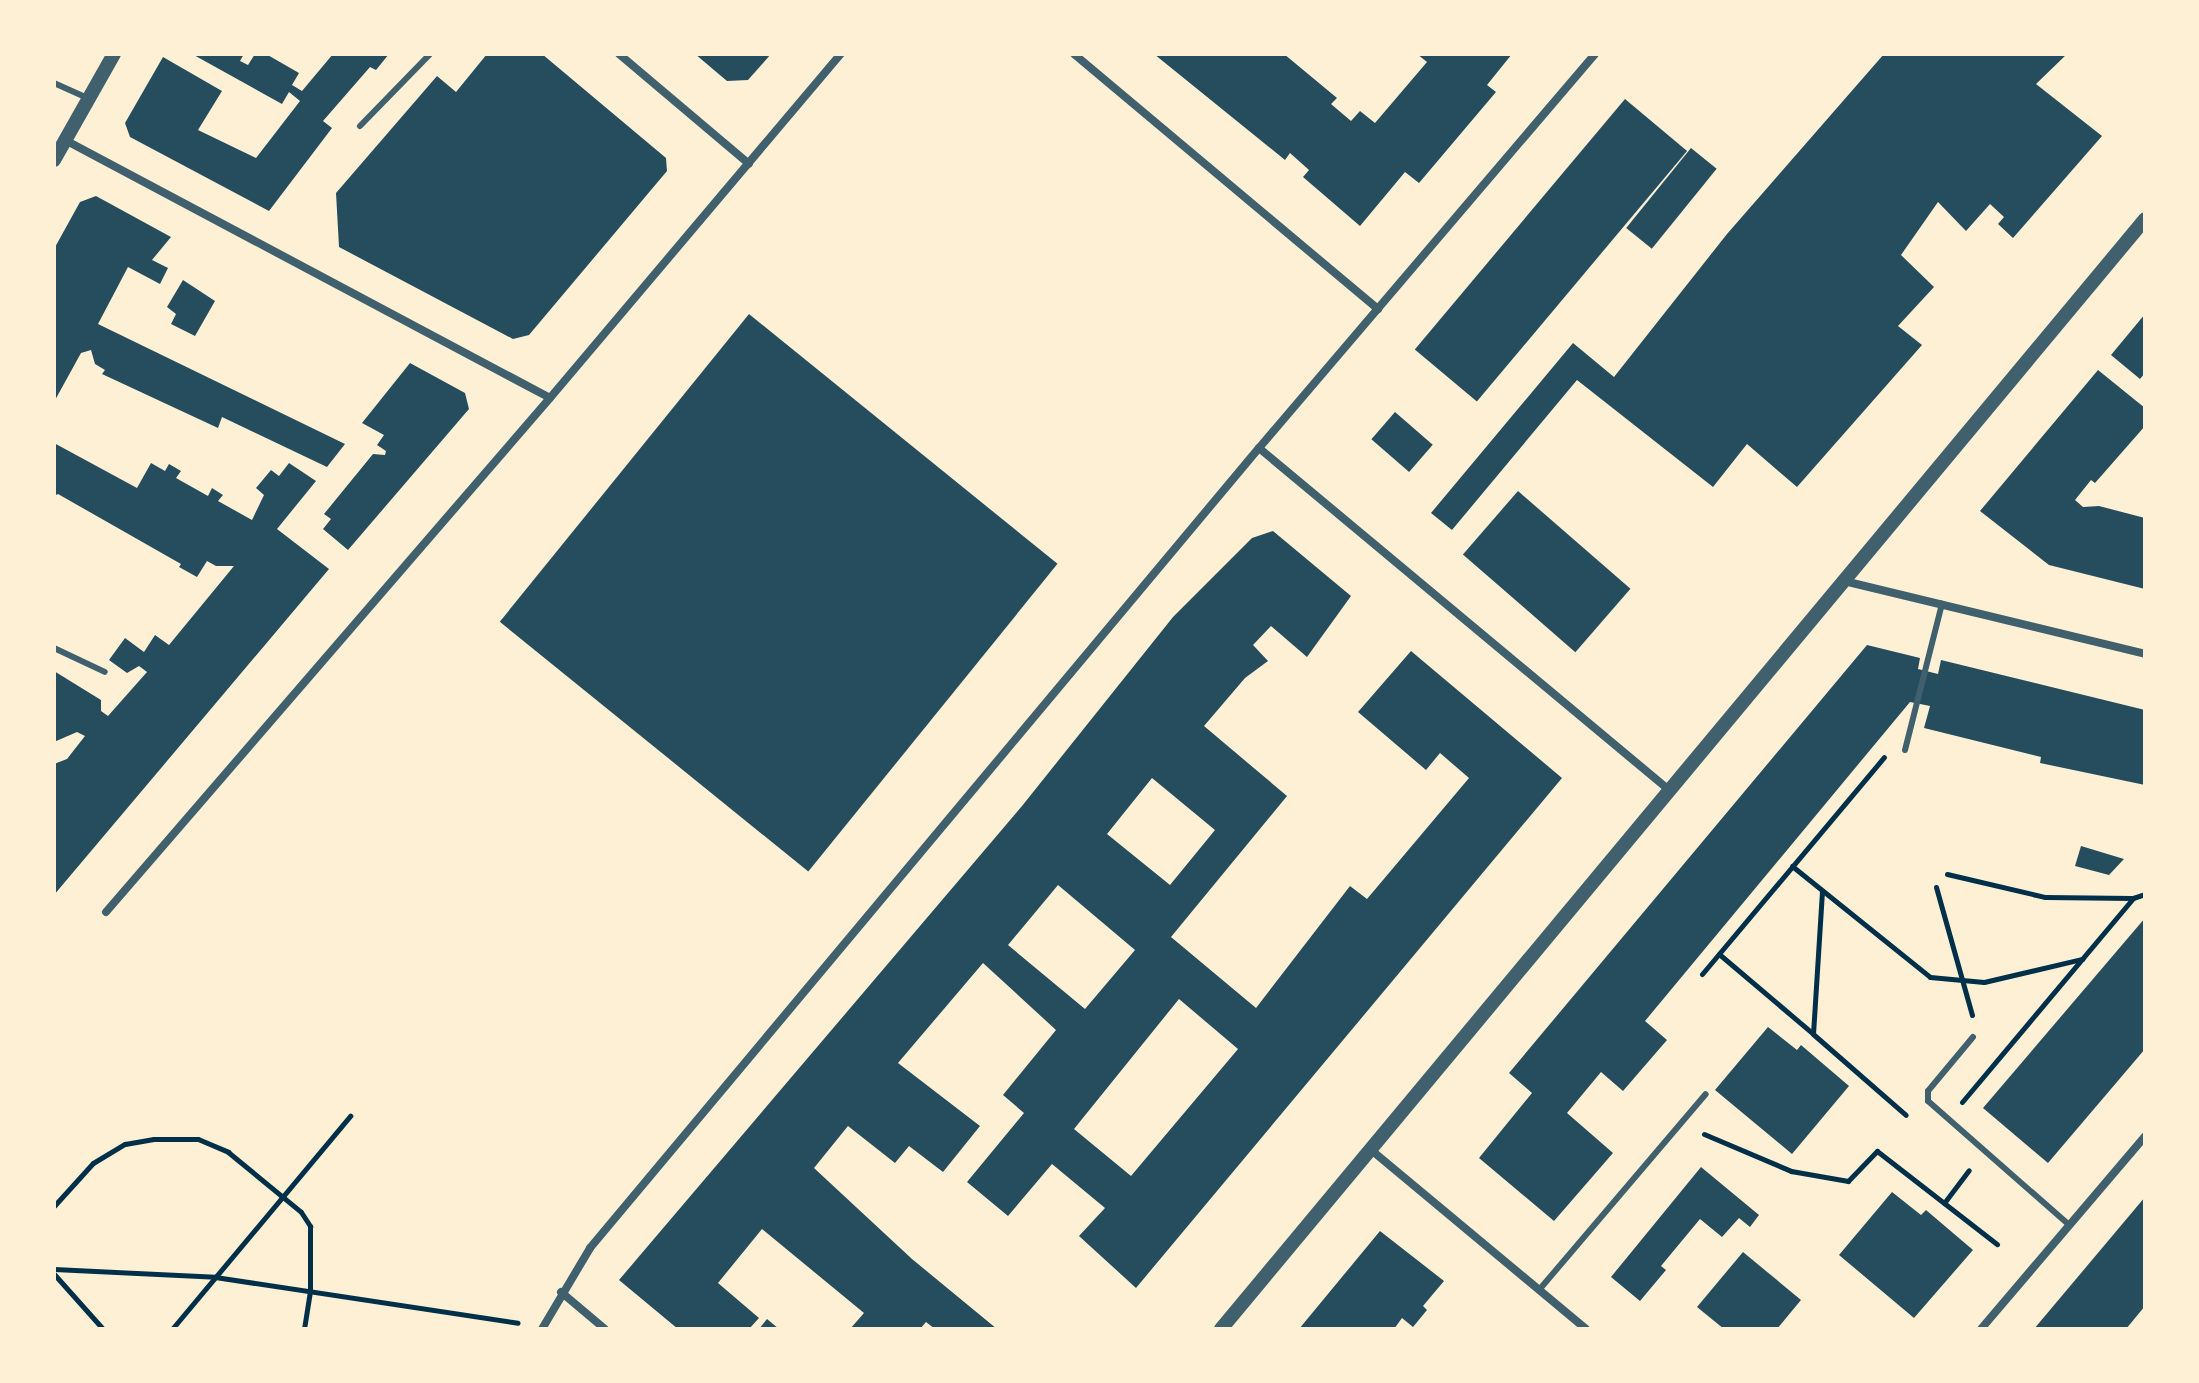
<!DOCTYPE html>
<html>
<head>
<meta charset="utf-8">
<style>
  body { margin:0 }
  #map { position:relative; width:2199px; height:1383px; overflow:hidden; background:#fdf0d5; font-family:"PT Sans",sans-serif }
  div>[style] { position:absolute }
  .building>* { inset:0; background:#264d5e; transform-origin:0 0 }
  .path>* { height:5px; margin:-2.5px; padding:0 2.5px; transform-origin:2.5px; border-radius:2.5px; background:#003049 }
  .service>* { height:6px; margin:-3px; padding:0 3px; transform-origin:3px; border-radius:3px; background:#3f606c }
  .minor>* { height:8px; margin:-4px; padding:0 4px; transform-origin:4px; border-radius:4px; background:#3f606c }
  .tertiary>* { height:14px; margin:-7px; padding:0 7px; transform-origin:7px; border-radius:7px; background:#3f606c }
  span { translate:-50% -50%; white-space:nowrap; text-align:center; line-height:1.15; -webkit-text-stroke:8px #fdf0d5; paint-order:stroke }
  .frame { position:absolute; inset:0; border:56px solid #fdf0d5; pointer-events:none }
</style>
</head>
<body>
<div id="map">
  <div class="building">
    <div style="clip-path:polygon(192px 54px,244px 54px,240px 61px,248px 65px,255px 54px,266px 54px,299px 73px,292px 85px,302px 91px,333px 54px,389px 54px,376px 70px,370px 67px,323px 121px,332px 128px,269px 211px,130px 137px,125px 123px,163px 57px,222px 91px,198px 130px,256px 158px,300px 101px,289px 92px,282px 104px)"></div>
    <div style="clip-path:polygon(487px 54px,542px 54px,666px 158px,667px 171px,529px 335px,513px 339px,339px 247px,336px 193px,437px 76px,456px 92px)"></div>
    <div style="clip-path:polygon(695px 54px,771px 54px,748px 80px,727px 81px)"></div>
    <div style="clip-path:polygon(1154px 54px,1284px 54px,1337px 98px,1331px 104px,1351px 121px,1360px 111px,1375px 123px,1427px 62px,1417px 54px,1512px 54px,1487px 85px,1496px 92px,1419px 183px,1405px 172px,1360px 226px,1303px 177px,1309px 170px,1290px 153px,1285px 160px)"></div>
    <div style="clip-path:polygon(1884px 54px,2067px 54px,2036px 84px,2102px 136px,2013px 238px,1998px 224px,2004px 217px,1990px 204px,1966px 231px,1938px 202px,1901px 255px,1934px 287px,1898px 326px,1922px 345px,1797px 487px,1747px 444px,1713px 487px,1577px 380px,1452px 530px,1431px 513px,1573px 343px,1614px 377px,1727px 234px)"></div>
    <div style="left:1625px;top:99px;width:81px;height:327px;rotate:40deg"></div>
    <div style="left:1691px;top:148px;width:33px;height:103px;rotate:39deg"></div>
    <div style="clip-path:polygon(96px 196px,171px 237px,152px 260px,168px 268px,160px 284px,128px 267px,98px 324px,345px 444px,327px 467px,222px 417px,218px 428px,102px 374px,105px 370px,95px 364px,91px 350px,81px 353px,54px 402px,54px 249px,80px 202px)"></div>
    <div style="clip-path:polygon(183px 280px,215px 301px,195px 336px,171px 324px,176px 314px,167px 307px)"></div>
    <div style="left:749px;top:314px;width:397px;height:396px;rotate:39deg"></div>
    <div style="clip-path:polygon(2145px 314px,2145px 373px,2140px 379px,2111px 355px)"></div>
    <div style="clip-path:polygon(410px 363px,465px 393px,469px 409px,348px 550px,323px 529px,331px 519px,324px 514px,373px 454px,385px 455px,386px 451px,377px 445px,384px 435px,362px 423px)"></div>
    <div style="clip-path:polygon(2098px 370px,2145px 408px,2145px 426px,2095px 483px,2091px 480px,2075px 500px,2083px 507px,2099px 506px,2145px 518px,2145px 589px,2049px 565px,1980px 511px)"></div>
    <div style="left:1395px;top:412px;width:50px;height:36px;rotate:41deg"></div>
    <div style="clip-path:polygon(54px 443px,137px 488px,151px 463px,165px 471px,169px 464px,181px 471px,176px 478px,208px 496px,212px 488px,223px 495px,218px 501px,252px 520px,264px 495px,256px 488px,271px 470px,279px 476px,289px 463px,316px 481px,277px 529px,329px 569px,54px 895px,54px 764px,67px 759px,85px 736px,77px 732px,54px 742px,54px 671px,101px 700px,101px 711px,108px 716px,147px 672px,139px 666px,127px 673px,109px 660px,125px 638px,144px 652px,155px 635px,169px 645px,234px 566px,216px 566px,207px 561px,197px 577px,179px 567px,181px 564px,58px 494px,54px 496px)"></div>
    <div style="left:1518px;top:491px;width:149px;height:84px;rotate:41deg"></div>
    <div style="clip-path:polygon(evenodd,1273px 531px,1351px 596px,1307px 657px,1271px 626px,1253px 645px,1268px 661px,1245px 678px,1204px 726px,1287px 796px,1171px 937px,1256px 1008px,1350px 886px,1367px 899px,1469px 778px,1440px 753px,1426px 770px,1358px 712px,1411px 651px,1562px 778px,1136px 1288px,1079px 1236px,1105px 1208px,1052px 1164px,1008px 1216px,967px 1182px,1024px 1113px,1003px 1095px,1056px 1030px,983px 963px,898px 1063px,980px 1126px,943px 1172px,909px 1146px,895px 1163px,848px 1126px,814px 1168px,912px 1259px,997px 1329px,935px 1329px,926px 1322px,920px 1329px,850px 1329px,864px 1313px,762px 1229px,718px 1283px,759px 1318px,749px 1329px,678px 1329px,619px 1280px,1022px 806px,1173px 617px,1252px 538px,1273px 531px,1152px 778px,1215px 830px,1170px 885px,1107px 834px,1152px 778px,1273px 531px,1058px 885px,1135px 950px,1085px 1009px,1008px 945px,1058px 885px,1273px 531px,1179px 999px,1238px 1049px,1131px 1176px,1074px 1129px,1179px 999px)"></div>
    <div style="clip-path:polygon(1867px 645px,1920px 658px,1918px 669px,1938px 674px,1941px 660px,2145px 710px,2145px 785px,2040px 763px,2041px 757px,1924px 728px,1930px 706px,1910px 702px,1645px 1021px,1667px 1040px,1623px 1091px,1601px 1072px,1567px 1113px,1613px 1153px,1554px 1221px,1479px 1158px,1532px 1093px,1509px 1073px)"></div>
    <div style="clip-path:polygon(2081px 846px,2124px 859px,2109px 875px,2075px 866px)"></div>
    <div style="clip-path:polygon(2145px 918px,2145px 1049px,2048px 1163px,1983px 1108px)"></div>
    <div style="clip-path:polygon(1768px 1027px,1797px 1050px,1801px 1045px,1849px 1086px,1792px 1154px,1715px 1090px)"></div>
    <div style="clip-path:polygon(1701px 1167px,1759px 1215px,1750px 1227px,1739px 1218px,1722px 1237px,1700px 1219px,1661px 1266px,1666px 1270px,1640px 1301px,1611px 1277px)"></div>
    <div style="clip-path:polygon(1892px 1192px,1921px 1215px,1926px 1210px,1973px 1250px,1914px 1318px,1839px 1255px)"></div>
    <div style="clip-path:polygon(2145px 1197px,2145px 1306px,2126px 1329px,2034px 1329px)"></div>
    <div style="clip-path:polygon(1380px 1231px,1444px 1281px,1423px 1306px,1427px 1310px,1413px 1327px,1402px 1318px,1394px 1329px,1299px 1329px)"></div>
    <div style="clip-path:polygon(1743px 1252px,1801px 1300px,1777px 1329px,1724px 1329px,1697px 1307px)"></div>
    <div style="clip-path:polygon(767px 1319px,779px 1329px,759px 1329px)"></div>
  </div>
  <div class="path">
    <div style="left:1792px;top:866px;width:177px;rotate:38.8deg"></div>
    <div style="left:1930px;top:977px;width:54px;rotate:5.3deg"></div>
    <div style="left:1984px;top:982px;width:101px;rotate:-13.2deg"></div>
    <div style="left:1947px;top:874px;width:101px;rotate:13.2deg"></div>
    <div style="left:2045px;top:897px;width:87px;rotate:0.7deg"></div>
    <div style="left:1936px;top:887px;width:133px;rotate:74.3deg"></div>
    <div style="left:1822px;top:891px;width:143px;rotate:93.6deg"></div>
    <div style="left:1813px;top:1034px;width:123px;rotate:41.1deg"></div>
    <div style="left:1719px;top:954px;width:122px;rotate:40.3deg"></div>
    <div style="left:1702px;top:974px;width:283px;rotate:-50deg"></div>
    <div style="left:1962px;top:1102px;width:266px;rotate:-50deg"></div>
    <div style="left:2133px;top:898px;width:13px;rotate:-18deg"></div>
    <div style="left:1704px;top:1134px;width:95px;rotate:23deg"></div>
    <div style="left:1791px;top:1171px;width:58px;rotate:10deg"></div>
    <div style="left:1848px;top:1181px;width:42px;rotate:-46deg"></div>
    <div style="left:1877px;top:1151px;width:152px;rotate:37.8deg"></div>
    <div style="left:1944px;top:1203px;width:41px;rotate:-52.9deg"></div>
    <div style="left:54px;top:1206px;width:58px;rotate:-47.8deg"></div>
    <div style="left:93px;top:1163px;width:37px;rotate:-31deg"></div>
    <div style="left:125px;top:1144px;width:29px;rotate:-10deg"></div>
    <div style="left:154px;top:1139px;width:44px"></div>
    <div style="left:198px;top:1139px;width:33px;rotate:23deg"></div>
    <div style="left:228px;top:1152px;width:94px;rotate:39.4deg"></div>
    <div style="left:301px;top:1212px;width:17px;rotate:57deg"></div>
    <div style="left:310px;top:1226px;width:65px;rotate:90deg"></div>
    <div style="left:310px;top:1291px;width:38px;rotate:99deg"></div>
    <div style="left:54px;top:1269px;width:161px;rotate:2.8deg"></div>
    <div style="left:215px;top:1277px;width:306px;rotate:8.6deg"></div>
    <div style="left:54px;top:1274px;width:74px;rotate:48.3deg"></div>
    <div style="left:172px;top:1329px;width:278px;rotate:-50.1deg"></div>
  </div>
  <div class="service">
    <div style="left:54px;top:83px;width:36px;rotate:24deg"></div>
    <div style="left:360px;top:126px;width:100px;rotate:-45.8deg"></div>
    <div style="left:54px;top:648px;width:56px;rotate:25.2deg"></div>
    <div style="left:1905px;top:750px;width:151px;rotate:-75.8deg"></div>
    <div style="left:1973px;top:1037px;width:70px;rotate:129.8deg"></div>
    <div style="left:1928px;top:1091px;width:10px;rotate:90deg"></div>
    <div style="left:1928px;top:1101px;width:188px;rotate:41.3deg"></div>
    <div style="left:1539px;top:1290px;width:257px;rotate:-49.6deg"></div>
  </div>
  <div class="minor">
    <div style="left:619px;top:54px;width:170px;rotate:40.2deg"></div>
    <div style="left:1074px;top:54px;width:397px;rotate:40deg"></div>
    <div style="left:65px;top:140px;width:549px;rotate:28.01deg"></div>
    <div style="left:1259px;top:448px;width:534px;rotate:39.83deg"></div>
    <div style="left:1844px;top:581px;width:310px;rotate:13.6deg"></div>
    <div style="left:106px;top:912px;width:679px;rotate:-49.18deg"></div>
    <div style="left:550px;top:398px;width:451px;rotate:-49.8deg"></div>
    <div style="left:1370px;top:1149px;width:281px;rotate:39.8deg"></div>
    <div style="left:561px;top:1292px;width:57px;rotate:40.1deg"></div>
    <div style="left:542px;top:1329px;width:94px;rotate:-59.3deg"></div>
    <div style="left:590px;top:1248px;width:1043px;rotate:-50.1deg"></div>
    <div style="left:1259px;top:448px;width:518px;rotate:-49.54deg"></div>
    <div style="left:1981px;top:1329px;width:253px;rotate:-49.6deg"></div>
  </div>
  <div class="tertiary">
    <div style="left:54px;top:160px;width:122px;rotate:-60.5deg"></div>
    <div style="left:1221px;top:1329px;width:1444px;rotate:-50.22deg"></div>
  </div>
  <div class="frame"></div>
</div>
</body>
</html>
